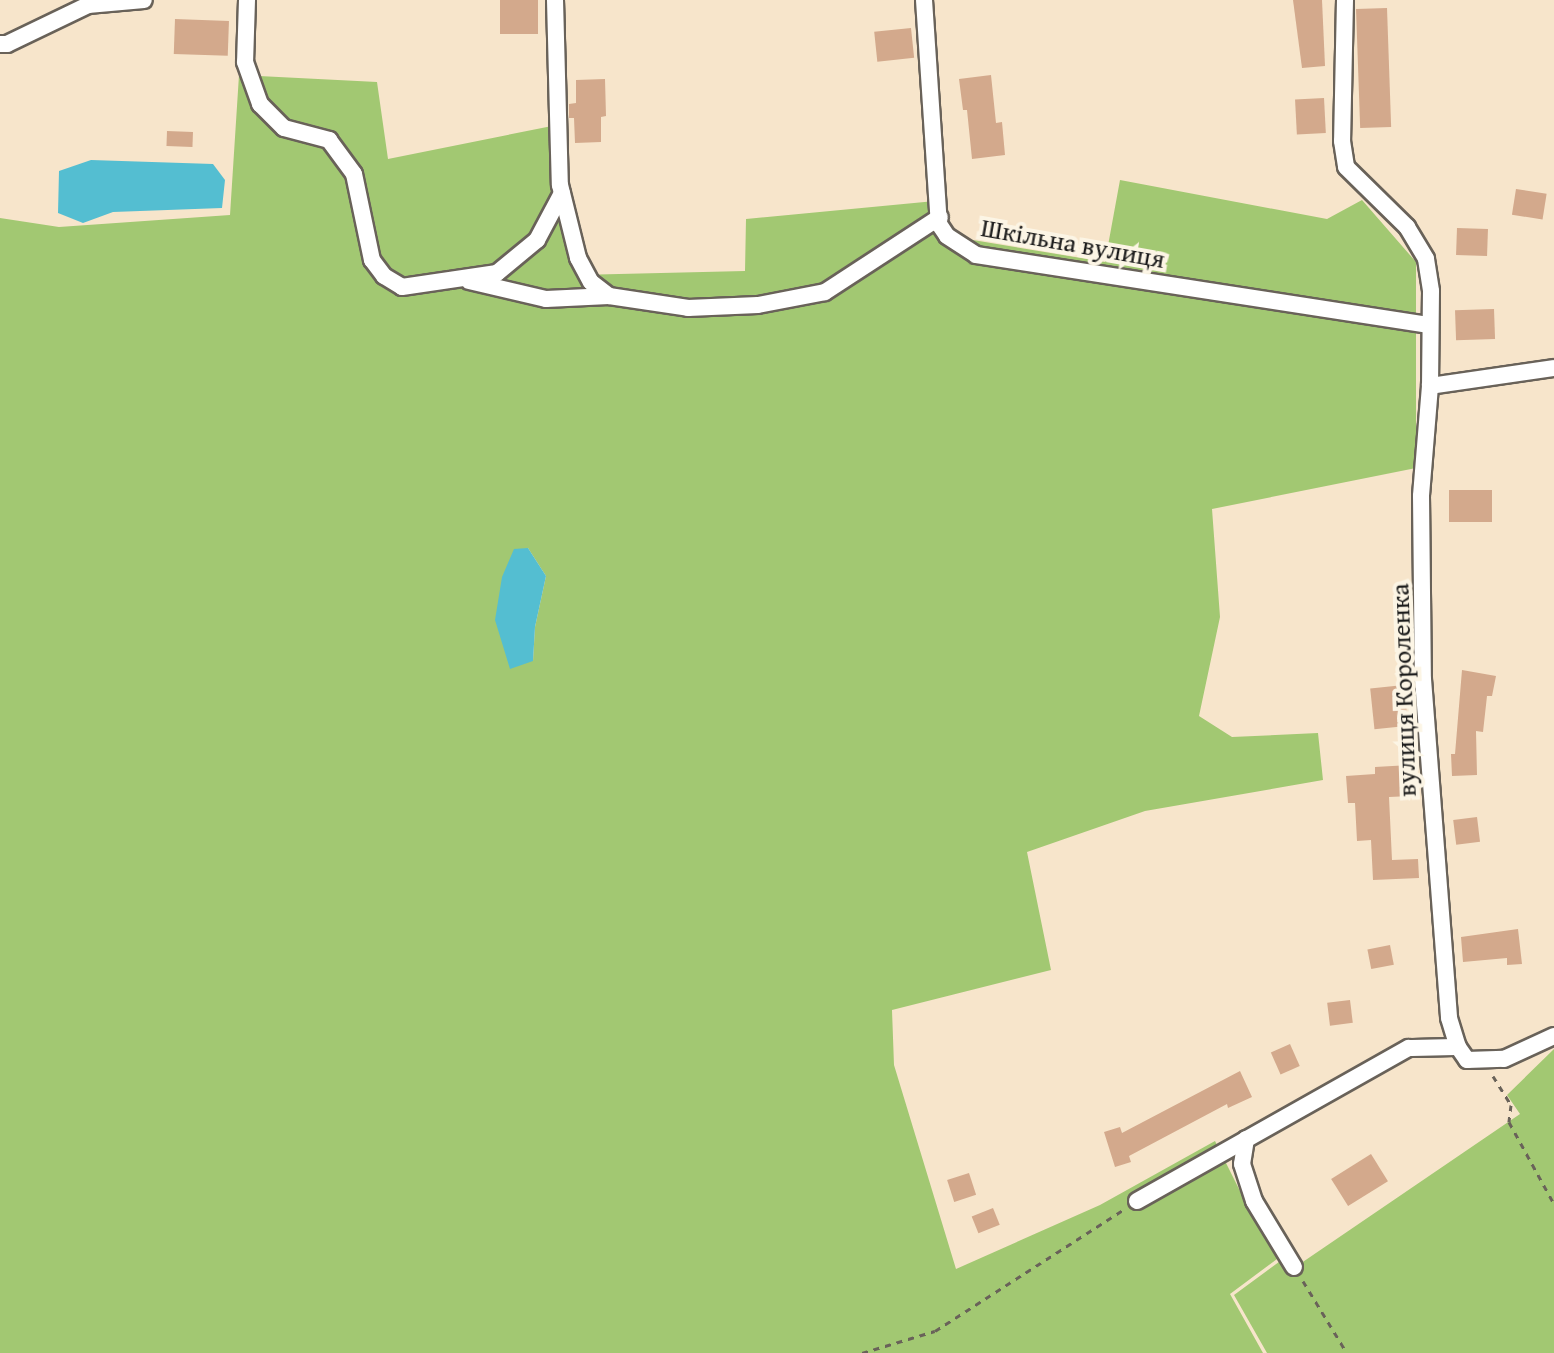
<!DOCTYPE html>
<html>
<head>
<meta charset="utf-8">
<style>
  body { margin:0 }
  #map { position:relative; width:1554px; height:1353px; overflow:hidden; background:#f7e5cb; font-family:"Gentium Book Plus",serif }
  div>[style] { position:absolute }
  .green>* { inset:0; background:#a2c872 }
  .water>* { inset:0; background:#54bed1 }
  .building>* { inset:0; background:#d3a98c; transform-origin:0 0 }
  .path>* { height:3px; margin-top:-1.5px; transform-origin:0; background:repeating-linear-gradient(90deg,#696259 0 6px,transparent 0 12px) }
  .roads { filter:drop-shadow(2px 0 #696259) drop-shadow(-2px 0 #696259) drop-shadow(0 2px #696259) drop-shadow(0 -2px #696259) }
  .minor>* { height:16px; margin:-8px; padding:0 8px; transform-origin:8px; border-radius:8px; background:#fff }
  span { translate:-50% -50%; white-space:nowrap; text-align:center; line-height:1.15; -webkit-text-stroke:8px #fcf5e5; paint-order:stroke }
  .street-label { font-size:26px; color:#1c1c1c }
</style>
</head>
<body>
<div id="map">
  <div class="green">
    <div style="clip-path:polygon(evenodd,239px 75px,377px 82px,388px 159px,552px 126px,577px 275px,745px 271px,746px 219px,935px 201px,949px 236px,1105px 262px,1120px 180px,1327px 219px,1362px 200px,1416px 262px,1416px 468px,1212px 509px,1220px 617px,1199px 716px,1232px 737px,1318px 733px,1323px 780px,1145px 811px,1027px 852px,1051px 970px,892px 1010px,894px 1065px,956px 1269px,1100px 1205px,1215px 1141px,1251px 1213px,1281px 1256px,1230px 1294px,1263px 1353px,0 1353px,0 218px,59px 227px,230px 215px,239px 75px,528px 548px,546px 576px,535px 627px,533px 661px,528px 548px)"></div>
    <div style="clip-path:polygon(1554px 1049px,1554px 1353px,1267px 1353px,1234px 1295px,1283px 1259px,1291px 1270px,1520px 1114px,1507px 1095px)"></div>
  </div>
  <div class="water">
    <div style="clip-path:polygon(91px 160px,213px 164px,225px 180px,222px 208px,113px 212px,83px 223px,58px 213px,59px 171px)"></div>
    <div style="clip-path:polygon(528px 548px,546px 576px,535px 627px,533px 661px,510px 669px,495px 620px,502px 577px,514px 549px)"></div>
  </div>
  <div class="building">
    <div style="left:500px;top:0;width:38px;height:34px"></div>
    <div style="clip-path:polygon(1293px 0,1322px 0,1325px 66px,1302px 68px)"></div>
    <div style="left:1387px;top:8px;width:119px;height:31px;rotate:88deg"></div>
    <div style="left:175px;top:19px;width:54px;height:35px;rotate:2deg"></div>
    <div style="left:911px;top:28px;width:30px;height:37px;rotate:84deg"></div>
    <div style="clip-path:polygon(991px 75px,996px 123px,1002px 122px,1005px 155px,972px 159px,967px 110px,963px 110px,959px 79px)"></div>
    <div style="clip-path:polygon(605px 79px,606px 116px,601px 117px,601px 142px,575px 143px,574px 118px,569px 118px,569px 104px,576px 103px,576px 80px)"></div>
    <div style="left:1324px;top:98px;width:35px;height:29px;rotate:87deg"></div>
    <div style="left:167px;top:131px;width:26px;height:15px;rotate:2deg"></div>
    <div style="left:1516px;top:189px;width:31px;height:26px;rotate:9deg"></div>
    <div style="left:1457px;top:228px;width:31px;height:27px;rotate:2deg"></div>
    <div style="left:1494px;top:309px;width:30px;height:39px;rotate:88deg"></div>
    <div style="left:1449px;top:490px;width:43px;height:32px"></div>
    <div style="clip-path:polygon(1462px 670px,1496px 676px,1492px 696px,1487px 696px,1483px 732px,1476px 731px,1477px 775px,1452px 776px,1451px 754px,1455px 754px)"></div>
    <div style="left:1404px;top:685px;width:41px;height:34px;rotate:84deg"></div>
    <div style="clip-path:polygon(1410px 765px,1411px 796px,1389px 797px,1392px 860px,1418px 859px,1419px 878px,1373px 880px,1371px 840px,1357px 841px,1355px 803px,1348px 803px,1346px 776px,1375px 774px,1375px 767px)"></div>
    <div style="left:1477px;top:817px;width:25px;height:24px;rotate:83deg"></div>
    <div style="clip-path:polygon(1518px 929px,1522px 964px,1507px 965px,1507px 958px,1463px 962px,1461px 937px)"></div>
    <div style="left:1390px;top:945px;width:20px;height:23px;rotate:79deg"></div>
    <div style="left:1350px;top:1000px;width:23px;height:23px;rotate:83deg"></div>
    <div style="left:1290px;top:1044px;width:24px;height:21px;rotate:66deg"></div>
    <div style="clip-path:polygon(1240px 1071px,1252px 1097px,1228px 1108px,1227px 1104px,1129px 1156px,1131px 1162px,1115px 1167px,1104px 1132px,1120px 1127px,1122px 1133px)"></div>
    <div style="left:1371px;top:1154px;width:32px;height:47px;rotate:58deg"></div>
    <div style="left:969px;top:1173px;width:23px;height:23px;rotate:72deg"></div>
    <div style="left:993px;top:1208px;width:18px;height:23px;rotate:68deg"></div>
  </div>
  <div class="path">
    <div style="left:1493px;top:1076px;width:34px;rotate:58deg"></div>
    <div style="left:1511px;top:1105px;width:17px;rotate:97deg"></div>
    <div style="left:1509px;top:1122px;width:94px;rotate:61.2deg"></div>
    <div style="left:1303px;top:1281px;width:84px;rotate:58.6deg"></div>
    <div style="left:862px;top:1353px;width:76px;rotate:-16.8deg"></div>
    <div style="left:935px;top:1331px;width:224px;rotate:-32.8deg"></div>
  </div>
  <div class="roads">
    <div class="minor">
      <div style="left:247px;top:0;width:62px;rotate:91.8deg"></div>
      <div style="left:245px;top:62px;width:45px;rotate:70.3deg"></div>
      <div style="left:260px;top:104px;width:34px;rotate:45deg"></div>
      <div style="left:284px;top:128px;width:47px;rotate:14.9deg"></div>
      <div style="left:329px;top:140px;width:42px;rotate:53.7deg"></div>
      <div style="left:354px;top:174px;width:88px;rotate:78.2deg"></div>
      <div style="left:372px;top:260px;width:20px;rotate:53deg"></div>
      <div style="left:384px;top:276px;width:21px;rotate:31deg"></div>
      <div style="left:402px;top:287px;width:96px;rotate:-8.4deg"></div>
      <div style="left:497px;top:273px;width:52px;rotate:-39.5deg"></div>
      <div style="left:537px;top:240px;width:53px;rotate:-62deg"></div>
      <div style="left:555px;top:0;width:185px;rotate:88.5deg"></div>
      <div style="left:560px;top:185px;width:75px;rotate:76.1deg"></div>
      <div style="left:578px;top:258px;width:27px;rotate:62deg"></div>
      <div style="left:591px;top:282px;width:23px;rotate:38deg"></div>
      <div style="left:609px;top:296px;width:80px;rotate:8.6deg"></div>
      <div style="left:688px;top:308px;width:70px;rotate:-2.5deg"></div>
      <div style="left:758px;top:305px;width:68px;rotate:-11deg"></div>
      <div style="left:825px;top:292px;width:137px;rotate:-33.1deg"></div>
      <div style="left:924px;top:0;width:225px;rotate:86.2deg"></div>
      <div style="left:939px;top:224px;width:14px;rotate:56deg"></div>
      <div style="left:947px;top:236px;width:35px;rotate:33deg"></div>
      <div style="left:976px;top:255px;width:459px;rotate:8.8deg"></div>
      <div style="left:1345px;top:0;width:141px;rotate:91.2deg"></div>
      <div style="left:1342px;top:141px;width:26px;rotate:81deg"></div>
      <div style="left:1346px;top:167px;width:86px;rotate:44.5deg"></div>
      <div style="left:1407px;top:227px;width:37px;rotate:59deg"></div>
      <div style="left:1426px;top:259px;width:32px;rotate:81deg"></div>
      <div style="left:1431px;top:291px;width:95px;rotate:90.6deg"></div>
      <div style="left:1430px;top:386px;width:110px;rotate:94.7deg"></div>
      <div style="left:1421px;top:496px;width:183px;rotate:89.4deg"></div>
      <div style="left:1423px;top:679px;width:340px;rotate:85.6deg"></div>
      <div style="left:1449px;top:1018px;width:30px;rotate:73deg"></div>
      <div style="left:1458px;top:1047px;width:16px;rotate:55deg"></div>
      <div style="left:1467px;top:1060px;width:37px;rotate:-2deg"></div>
      <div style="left:1504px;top:1059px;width:55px;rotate:-24.7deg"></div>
      <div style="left:0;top:44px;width:7px"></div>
      <div style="left:7px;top:44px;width:90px;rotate:-25.7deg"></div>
      <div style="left:88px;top:5px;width:56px;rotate:-5.1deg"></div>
      <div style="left:469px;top:281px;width:79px;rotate:13.2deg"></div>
      <div style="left:546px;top:299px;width:63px;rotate:-2.7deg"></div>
      <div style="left:1430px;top:386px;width:125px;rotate:-8.3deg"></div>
      <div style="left:1246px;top:1139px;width:25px;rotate:99deg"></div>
      <div style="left:1242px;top:1164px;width:39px;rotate:72deg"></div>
      <div style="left:1254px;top:1201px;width:77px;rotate:58.8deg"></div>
      <div style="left:1137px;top:1201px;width:312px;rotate:-29.4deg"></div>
      <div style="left:1409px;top:1048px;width:49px;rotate:-1.2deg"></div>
    </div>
  </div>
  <div class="street-label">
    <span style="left:1073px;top:243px;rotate:10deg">Шкільна вулиця</span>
    <span style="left:1403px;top:690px;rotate:-92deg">вулиця Короленка</span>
  </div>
</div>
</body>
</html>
